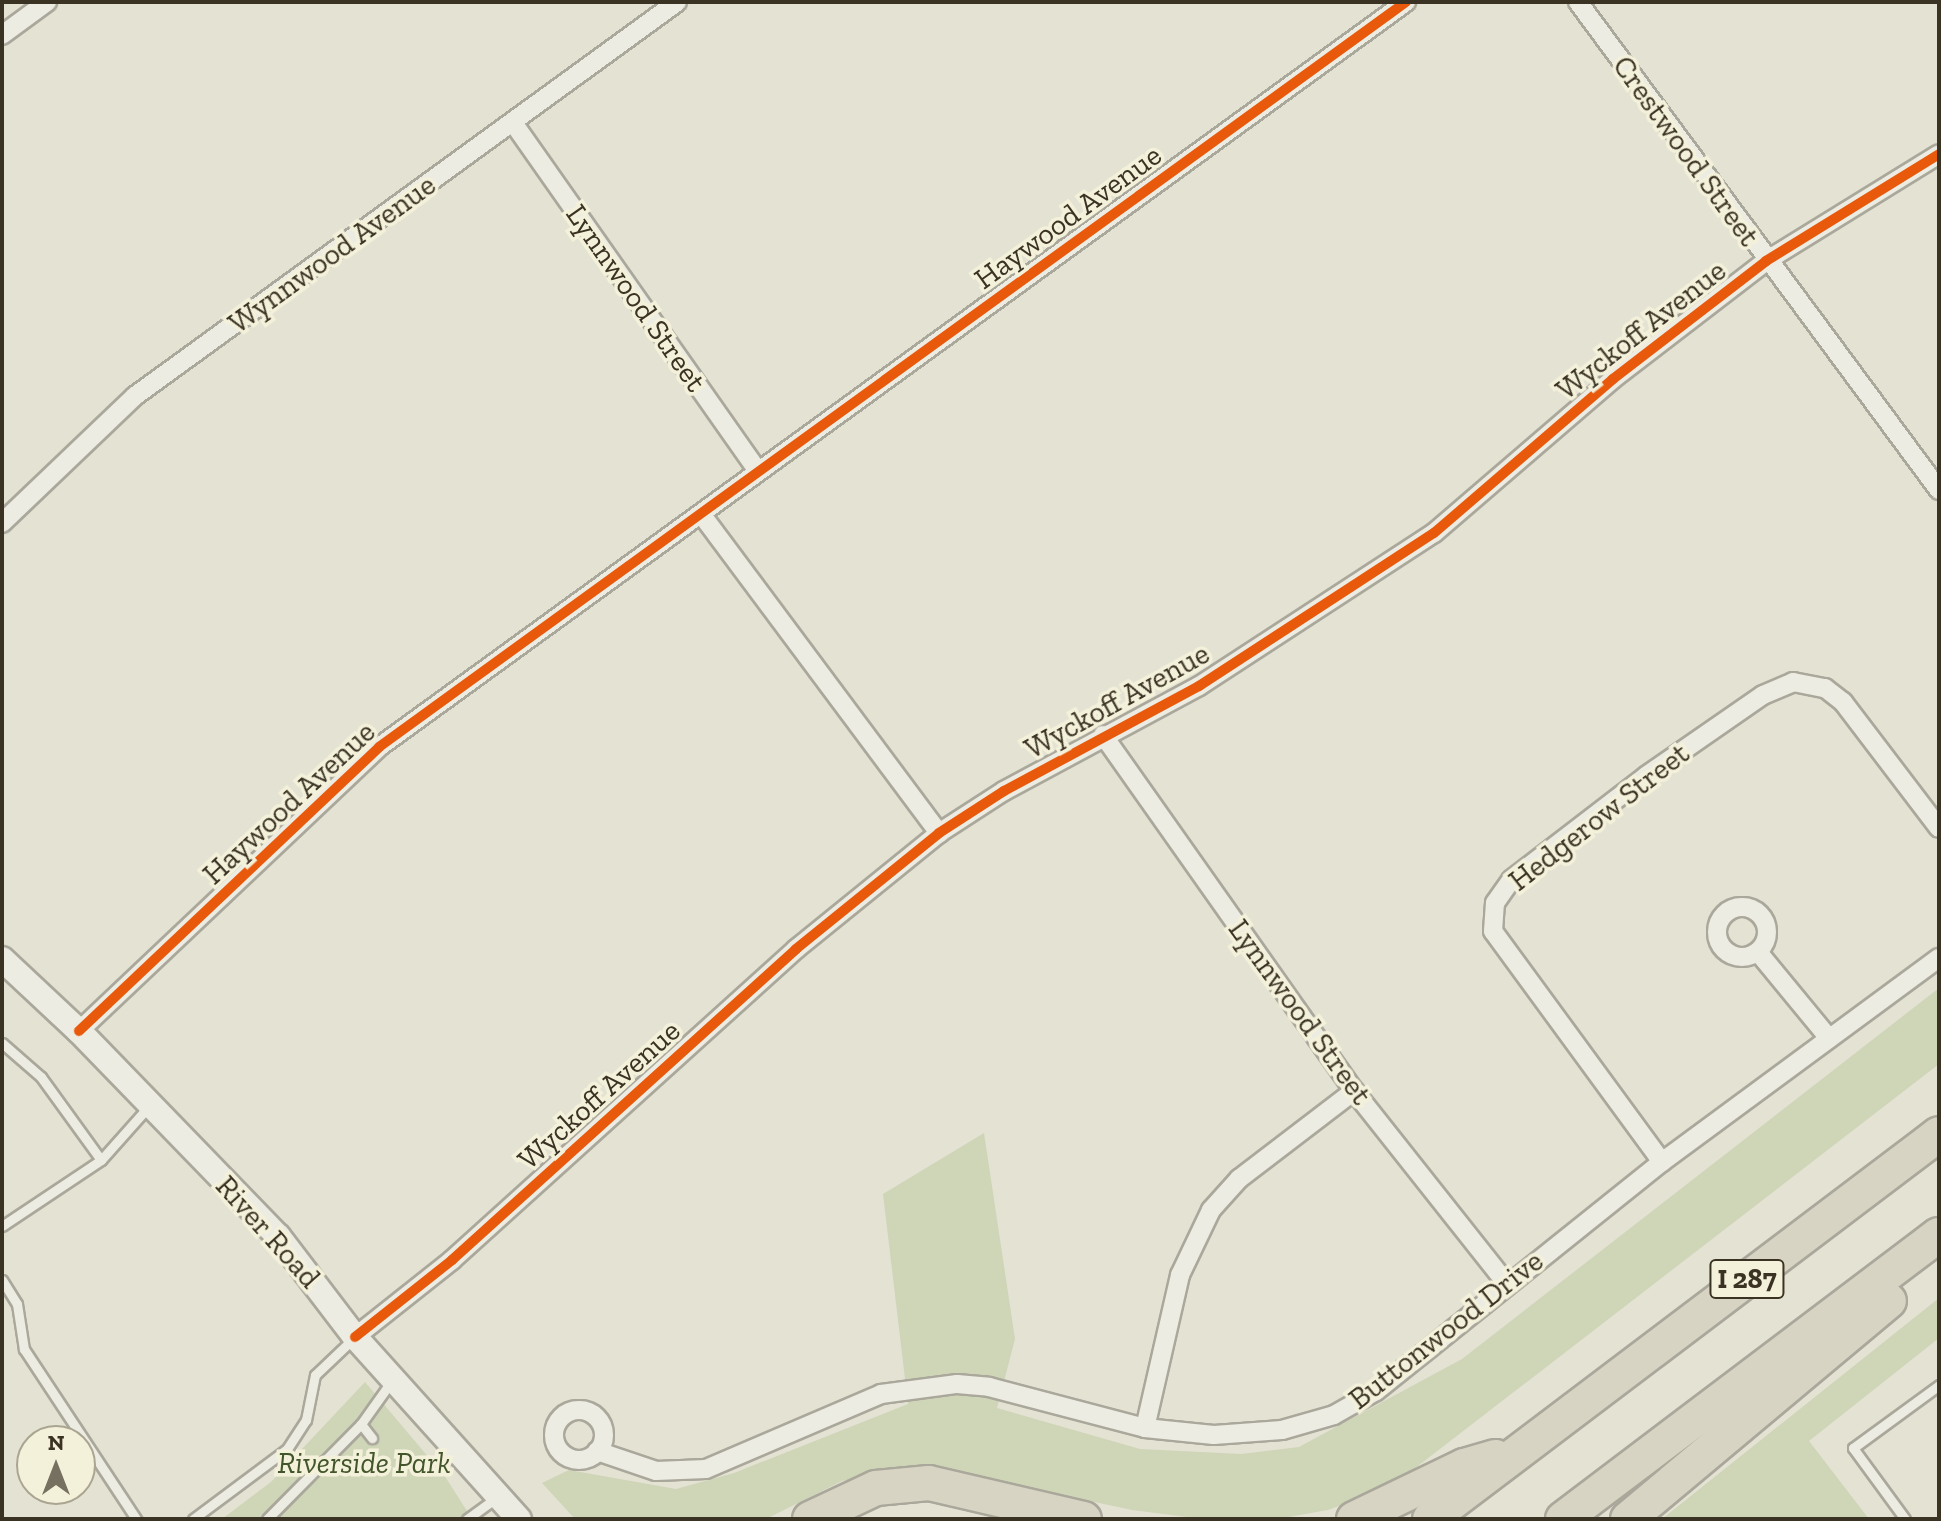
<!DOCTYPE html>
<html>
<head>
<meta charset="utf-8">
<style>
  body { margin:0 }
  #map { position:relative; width:1941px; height:1521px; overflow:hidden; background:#e4e2d3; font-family:"Zilla Slab",serif }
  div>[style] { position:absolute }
  .green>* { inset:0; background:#cfd5b7 }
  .roads { filter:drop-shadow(2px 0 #aaa79b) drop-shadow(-2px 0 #aaa79b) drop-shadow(0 2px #aaa79b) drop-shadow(0 -2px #aaa79b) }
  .service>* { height:9px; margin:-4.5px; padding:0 4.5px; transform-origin:4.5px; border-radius:4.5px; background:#edece3 }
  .minor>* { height:18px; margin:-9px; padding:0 9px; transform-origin:9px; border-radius:9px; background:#edece3 }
  .minor>.ring { margin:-9px; padding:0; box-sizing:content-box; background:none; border:18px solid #edece3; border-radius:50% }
  .tertiary>* { height:24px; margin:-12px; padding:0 12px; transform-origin:12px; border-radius:12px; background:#edece3 }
  .motorway>* { height:34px; margin:-17px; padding:0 17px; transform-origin:17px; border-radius:17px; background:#d8d4c3 }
  .cycleway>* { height:10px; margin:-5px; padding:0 5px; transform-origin:5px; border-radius:5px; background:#e8590c }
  span { translate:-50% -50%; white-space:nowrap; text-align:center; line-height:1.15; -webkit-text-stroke:7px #f4f1db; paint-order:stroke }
  .shield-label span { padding:2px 6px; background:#f4f1db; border:2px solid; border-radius:6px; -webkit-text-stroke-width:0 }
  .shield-label { font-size:28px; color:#3a3223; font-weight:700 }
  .street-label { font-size:30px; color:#3a3223 }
  .park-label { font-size:30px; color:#43552b; font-style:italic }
  .frame { position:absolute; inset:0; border:4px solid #3a3223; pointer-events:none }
  .north { position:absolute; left:16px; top:1425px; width:80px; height:80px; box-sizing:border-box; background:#f4f1db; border:2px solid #aaa591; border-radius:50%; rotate:0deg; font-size:22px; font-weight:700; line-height:32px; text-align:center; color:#3a3223 }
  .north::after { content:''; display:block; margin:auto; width:28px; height:36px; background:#767061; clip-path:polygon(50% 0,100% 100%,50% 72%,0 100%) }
</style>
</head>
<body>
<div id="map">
  <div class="green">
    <div style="clip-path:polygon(1939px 988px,1939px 1064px,1392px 1486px,1328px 1510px,1277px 1519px,1203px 1519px,1132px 1510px,926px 1466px,842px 1481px,766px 1519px,575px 1519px,542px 1483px,569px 1470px,676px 1489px,734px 1473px,908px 1404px,883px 1194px,984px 1133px,1015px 1339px,997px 1408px,1140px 1449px,1241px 1454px,1299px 1447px,1462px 1359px)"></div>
    <div style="clip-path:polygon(1939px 1298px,1939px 1338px,1809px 1441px,1869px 1519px,1662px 1519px)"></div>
    <div style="clip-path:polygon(365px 1382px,446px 1478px,472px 1519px,222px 1519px,271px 1482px)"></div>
  </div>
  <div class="roads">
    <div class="service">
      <div style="left:2px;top:1043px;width:52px;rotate:41.1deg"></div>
      <div style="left:41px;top:1077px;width:102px;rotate:54.1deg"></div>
      <div style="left:2px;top:1226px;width:119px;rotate:-33.7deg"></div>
      <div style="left:101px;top:1160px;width:72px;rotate:-48.4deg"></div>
      <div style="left:2px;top:1280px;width:28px;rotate:58deg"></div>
      <div style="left:17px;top:1304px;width:46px;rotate:81.2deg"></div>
      <div style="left:24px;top:1349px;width:204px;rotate:56.6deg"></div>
      <div style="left:361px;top:1424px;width:18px;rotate:52deg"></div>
      <div style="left:193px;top:1519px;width:117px;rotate:-36.7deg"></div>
      <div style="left:287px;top:1449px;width:35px;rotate:-57deg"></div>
      <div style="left:306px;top:1420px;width:46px;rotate:-78.7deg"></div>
      <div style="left:315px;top:1375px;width:54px;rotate:-43.5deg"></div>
      <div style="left:267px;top:1519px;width:134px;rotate:-45.3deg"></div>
      <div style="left:361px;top:1424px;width:52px;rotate:-54.5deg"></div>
      <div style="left:467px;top:1519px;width:37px;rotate:-36deg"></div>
      <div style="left:1905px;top:1519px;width:88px;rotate:-126.2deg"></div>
      <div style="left:1853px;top:1448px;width:107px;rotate:-36.2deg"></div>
    </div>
    <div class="minor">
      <div style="left:1578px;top:2px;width:607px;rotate:53.51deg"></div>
      <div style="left:2px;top:35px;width:56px;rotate:-36.3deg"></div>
      <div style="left:514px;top:124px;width:424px;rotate:54.9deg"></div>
      <div style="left:702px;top:515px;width:397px;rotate:53.3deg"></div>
      <div style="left:2px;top:523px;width:184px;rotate:-43.7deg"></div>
      <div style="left:135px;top:396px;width:670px;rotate:-36.01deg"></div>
      <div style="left:1103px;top:735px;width:436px;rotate:54.8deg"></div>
      <div style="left:1354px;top:1091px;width:245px;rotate:51.6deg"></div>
      <div class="ring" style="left:1717px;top:907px;width:32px;height:32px"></div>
      <div style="left:1758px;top:952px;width:112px;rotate:50.5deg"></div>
      <div style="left:79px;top:1031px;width:413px;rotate:-43.4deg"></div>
      <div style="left:379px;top:747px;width:1269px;rotate:-35.96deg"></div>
      <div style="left:1662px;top:1162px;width:286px;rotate:-126.2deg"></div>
      <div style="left:1493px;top:931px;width:28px;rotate:-86deg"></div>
      <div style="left:1495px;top:903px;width:28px;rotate:-55deg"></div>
      <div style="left:1511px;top:880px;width:170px;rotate:-37.6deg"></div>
      <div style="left:1646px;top:776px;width:142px;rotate:-34.7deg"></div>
      <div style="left:1763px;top:695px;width:33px;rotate:-23deg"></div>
      <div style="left:1793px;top:682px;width:33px;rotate:11deg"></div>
      <div style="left:1825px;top:688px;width:23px;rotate:38deg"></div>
      <div style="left:1843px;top:702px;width:158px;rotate:52.7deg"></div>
      <div style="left:355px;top:1337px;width:124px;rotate:-38.4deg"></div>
      <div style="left:452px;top:1260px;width:464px;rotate:-42.1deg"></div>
      <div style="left:796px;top:949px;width:184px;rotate:-39deg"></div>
      <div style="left:939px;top:833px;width:77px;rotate:-32.9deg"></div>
      <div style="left:1004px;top:791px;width:221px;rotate:-28.3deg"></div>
      <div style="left:1199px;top:686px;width:280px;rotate:-33.1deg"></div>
      <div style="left:1434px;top:533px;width:236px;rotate:-40.7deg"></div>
      <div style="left:1613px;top:379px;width:193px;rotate:-37.6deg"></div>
      <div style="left:1766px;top:261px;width:203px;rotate:-31.7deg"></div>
      <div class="ring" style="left:554px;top:1410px;width:32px;height:32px"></div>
      <div style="left:1145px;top:1428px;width:157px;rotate:-77.1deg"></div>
      <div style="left:1180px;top:1275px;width:72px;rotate:-64.5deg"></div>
      <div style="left:1211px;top:1210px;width:42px;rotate:-47.9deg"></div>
      <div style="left:1239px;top:1179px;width:145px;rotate:-37.4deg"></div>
      <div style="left:597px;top:1451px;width:62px;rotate:18.7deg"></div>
      <div style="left:656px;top:1471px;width:50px;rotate:-2.3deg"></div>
      <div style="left:706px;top:1469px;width:190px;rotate:-23.2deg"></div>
      <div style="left:881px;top:1394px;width:77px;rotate:-7.5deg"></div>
      <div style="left:957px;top:1384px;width:32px;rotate:5deg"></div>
      <div style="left:989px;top:1387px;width:161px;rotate:14.7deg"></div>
      <div style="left:1145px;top:1428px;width:69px;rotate:5.8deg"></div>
      <div style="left:1214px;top:1435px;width:68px;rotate:-4.2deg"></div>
      <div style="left:1282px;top:1430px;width:54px;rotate:-16.1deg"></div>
      <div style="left:1334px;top:1415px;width:48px;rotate:-29.7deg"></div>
      <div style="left:1376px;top:1391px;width:366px;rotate:-38.7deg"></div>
      <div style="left:1662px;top:1162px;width:344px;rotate:-36.4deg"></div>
    </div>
    <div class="tertiary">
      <div style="left:2px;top:959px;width:105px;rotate:43.1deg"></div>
      <div style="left:79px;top:1031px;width:286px;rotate:45.9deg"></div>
      <div style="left:278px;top:1236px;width:127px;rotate:52.7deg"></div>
      <div style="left:355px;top:1337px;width:245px;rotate:48deg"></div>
    </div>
    <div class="motorway">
      <div style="left:810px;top:1519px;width:73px;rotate:-25.2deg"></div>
      <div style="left:876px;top:1488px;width:53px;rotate:-5.4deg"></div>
      <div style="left:929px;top:1483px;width:159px;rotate:13.1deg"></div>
      <div style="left:1354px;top:1519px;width:122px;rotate:-25.7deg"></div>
      <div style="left:1464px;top:1466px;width:33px;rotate:-16deg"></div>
      <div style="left:1430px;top:1519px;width:638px;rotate:-37.1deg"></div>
      <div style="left:1563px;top:1519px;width:471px;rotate:-37.1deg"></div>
      <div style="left:1628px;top:1519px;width:340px;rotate:-39.9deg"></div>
    </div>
  </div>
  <div class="cycleway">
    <div style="left:79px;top:1031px;width:413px;rotate:-43.4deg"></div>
    <div style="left:379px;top:747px;width:1269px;rotate:-35.96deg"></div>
    <div style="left:355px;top:1337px;width:124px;rotate:-38.4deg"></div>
    <div style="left:452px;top:1260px;width:464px;rotate:-42.1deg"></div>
    <div style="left:796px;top:949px;width:184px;rotate:-39deg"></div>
    <div style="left:939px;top:833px;width:77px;rotate:-32.9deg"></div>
    <div style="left:1004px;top:791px;width:221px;rotate:-28.3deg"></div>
    <div style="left:1199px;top:686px;width:280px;rotate:-33.1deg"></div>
    <div style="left:1434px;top:533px;width:236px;rotate:-40.7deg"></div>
    <div style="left:1613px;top:379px;width:193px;rotate:-37.6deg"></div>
    <div style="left:1766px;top:261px;width:203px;rotate:-31.7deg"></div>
  </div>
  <div class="shield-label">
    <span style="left:1747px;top:1279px">I 287</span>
  </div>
  <div class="street-label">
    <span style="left:1686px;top:151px;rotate:54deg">Crestwood Street</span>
    <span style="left:1068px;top:217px;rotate:-36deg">Haywood Avenue</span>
    <span style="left:332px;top:254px;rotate:-36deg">Wynnwood Avenue</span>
    <span style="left:636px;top:298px;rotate:55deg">Lynnwood Street</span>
    <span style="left:1641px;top:330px;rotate:-38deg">Wyckoff Avenue</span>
    <span style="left:1117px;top:701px;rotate:-29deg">Wyckoff Avenue</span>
    <span style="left:289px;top:803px;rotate:-43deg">Haywood Avenue</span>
    <span style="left:1599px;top:817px;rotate:-38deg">Hedgerow Street</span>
    <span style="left:1300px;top:1012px;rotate:54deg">Lynnwood Street</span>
    <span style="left:599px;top:1095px;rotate:-42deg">Wyckoff Avenue</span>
    <span style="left:268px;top:1232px;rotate:48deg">River Road</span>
    <span style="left:1446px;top:1330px;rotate:-38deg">Buttonwood Drive</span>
  </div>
  <div class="park-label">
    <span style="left:364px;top:1463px">Riverside Park</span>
  </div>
  <div class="frame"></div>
  <div class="north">N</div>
</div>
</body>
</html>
